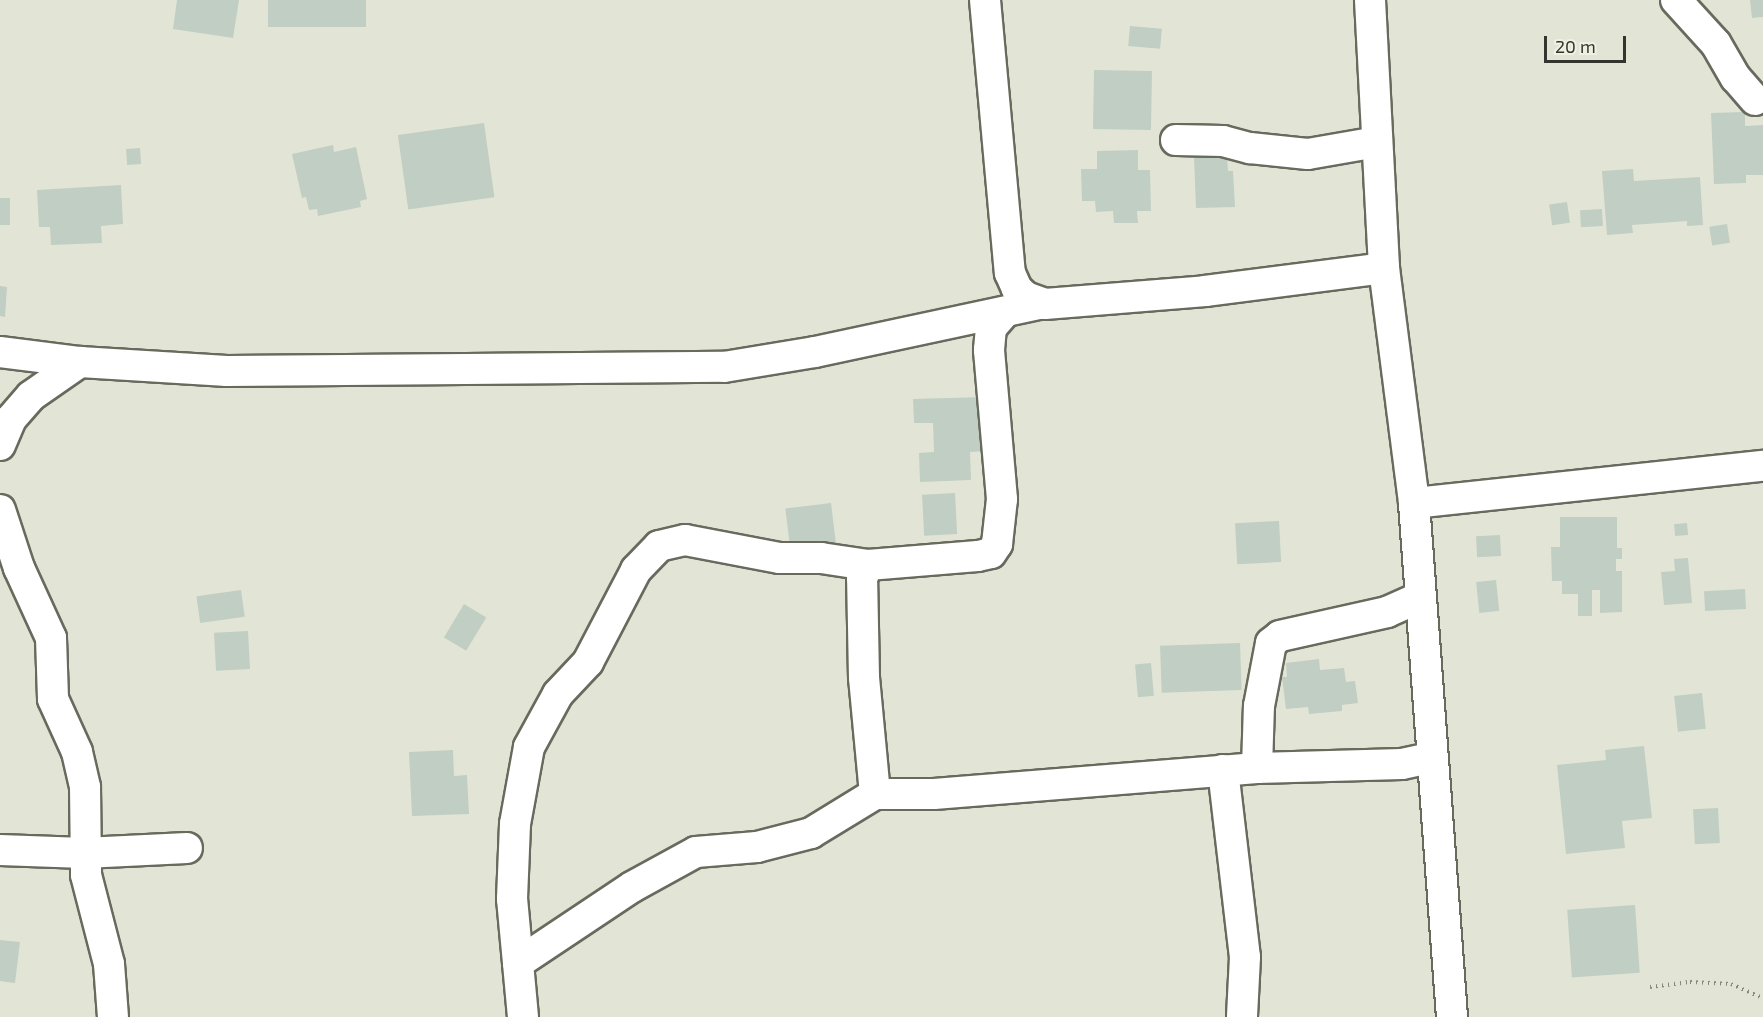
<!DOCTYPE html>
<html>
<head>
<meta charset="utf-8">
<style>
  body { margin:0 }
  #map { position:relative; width:1763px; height:1017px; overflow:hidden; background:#e2e5d6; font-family:"Exo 2",sans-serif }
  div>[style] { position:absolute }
  .building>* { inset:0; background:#c1cec3; transform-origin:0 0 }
  .path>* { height:4px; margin-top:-2px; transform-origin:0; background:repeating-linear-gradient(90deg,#86887e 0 1.5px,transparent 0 6px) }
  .roads { filter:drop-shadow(2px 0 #686a5d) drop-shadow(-2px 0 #686a5d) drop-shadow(0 2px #686a5d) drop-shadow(0 -2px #686a5d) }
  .street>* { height:30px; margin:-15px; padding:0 15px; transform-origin:15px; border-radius:15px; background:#fff }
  span { translate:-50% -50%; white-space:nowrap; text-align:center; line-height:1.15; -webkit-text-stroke:6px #eff2e3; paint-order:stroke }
  .scale { position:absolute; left:1544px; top:36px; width:82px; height:27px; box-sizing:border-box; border:3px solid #34352f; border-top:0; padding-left:8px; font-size:18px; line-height:21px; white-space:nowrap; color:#34352f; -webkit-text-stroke:4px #eff2e3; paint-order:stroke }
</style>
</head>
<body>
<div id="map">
  <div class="building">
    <div style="clip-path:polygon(177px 0,239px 0,233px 38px,173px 29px)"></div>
    <div style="left:268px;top:0;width:98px;height:27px"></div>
    <div style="clip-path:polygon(1750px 0,1763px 0,1763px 17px,1752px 18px)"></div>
    <div style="left:1130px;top:26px;width:32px;height:20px;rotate:5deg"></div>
    <div style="left:1094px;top:70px;width:58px;height:59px;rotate:1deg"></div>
    <div style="clip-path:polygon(1745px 112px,1745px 126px,1763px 125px,1763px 175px,1746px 175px,1746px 183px,1714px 184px,1711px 113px)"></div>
    <div style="left:484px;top:123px;width:75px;height:87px;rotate:82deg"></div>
    <div style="clip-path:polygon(333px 145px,334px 152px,356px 147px,367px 199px,360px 201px,361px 207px,318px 216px,317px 209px,309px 210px,306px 197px,302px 198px,292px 154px)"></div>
    <div style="left:140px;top:148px;width:16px;height:14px;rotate:86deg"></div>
    <div style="clip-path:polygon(1138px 150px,1138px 170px,1150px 170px,1151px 211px,1137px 211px,1138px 223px,1114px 223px,1113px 211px,1096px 212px,1095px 201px,1082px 201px,1081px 169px,1097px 169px,1097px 151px)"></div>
    <div style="clip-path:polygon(1227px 156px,1228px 171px,1233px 171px,1235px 207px,1196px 208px,1194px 158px)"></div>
    <div style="clip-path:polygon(1633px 169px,1634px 181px,1700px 177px,1703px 225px,1687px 226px,1687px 221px,1632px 225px,1633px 233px,1607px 235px,1602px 171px)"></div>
    <div style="clip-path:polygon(121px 185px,123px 224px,101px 226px,102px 243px,51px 245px,50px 227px,39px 227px,37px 190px)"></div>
    <div style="left:0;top:198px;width:10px;height:27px"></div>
    <div style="left:1567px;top:202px;width:21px;height:18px;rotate:82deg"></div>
    <div style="left:1602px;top:209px;width:17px;height:22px;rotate:87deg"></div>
    <div style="left:1727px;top:224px;width:19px;height:18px;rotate:81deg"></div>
    <div style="clip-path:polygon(0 286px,7px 287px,5px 317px,0 316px)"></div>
    <div style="clip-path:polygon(984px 397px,985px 451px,970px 452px,971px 480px,920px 482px,919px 453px,934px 452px,933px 423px,914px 423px,913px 399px)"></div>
    <div style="left:955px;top:493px;width:41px;height:33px;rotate:87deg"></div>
    <div style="left:831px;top:503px;width:42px;height:46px;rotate:83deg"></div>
    <div style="clip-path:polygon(1560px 517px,1617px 517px,1617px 548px,1622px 548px,1622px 559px,1616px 559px,1616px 571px,1622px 571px,1622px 612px,1600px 613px,1600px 590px,1592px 590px,1592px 616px,1578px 616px,1578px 594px,1562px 594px,1562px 581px,1552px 581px,1551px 547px,1560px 547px)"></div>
    <div style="left:1279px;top:521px;width:41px;height:44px;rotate:87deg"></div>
    <div style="left:1687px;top:523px;width:12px;height:13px;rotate:85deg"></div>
    <div style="left:1500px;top:535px;width:21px;height:24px;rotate:87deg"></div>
    <div style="clip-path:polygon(1688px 558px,1692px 603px,1664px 605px,1661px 572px,1675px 571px,1674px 559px)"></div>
    <div style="left:1496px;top:580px;width:31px;height:20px;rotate:84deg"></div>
    <div style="left:1745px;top:589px;width:20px;height:41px;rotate:87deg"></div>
    <div style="left:241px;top:590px;width:27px;height:45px;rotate:82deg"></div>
    <div style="left:464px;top:604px;width:26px;height:39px;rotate:31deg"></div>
    <div style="left:248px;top:631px;width:38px;height:34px;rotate:87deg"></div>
    <div style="left:1240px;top:643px;width:47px;height:80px;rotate:88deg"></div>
    <div style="clip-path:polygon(1319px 659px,1320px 670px,1344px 668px,1346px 682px,1355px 681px,1358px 703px,1342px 705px,1342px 711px,1309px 714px,1308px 707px,1286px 709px,1282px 677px,1287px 677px,1286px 663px)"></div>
    <div style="left:1151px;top:663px;width:33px;height:16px;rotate:85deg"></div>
    <div style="left:1702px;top:693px;width:36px;height:28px;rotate:84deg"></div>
    <div style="clip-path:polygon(1644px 746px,1652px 818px,1622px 821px,1625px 848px,1566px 854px,1557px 765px,1606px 760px,1605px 750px)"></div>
    <div style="clip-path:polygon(453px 750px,454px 776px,467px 775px,469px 814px,412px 816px,409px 752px)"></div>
    <div style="left:1718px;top:808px;width:35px;height:25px;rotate:87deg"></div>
    <div style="left:1635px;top:905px;width:68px;height:68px;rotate:86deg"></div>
    <div style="clip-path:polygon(0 940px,20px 942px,15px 983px,0 981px)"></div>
  </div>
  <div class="path">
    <div style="left:1650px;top:987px;width:40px;rotate:-7.1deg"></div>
    <div style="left:1690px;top:982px;width:41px;rotate:2.8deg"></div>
    <div style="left:1731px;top:984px;width:35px;rotate:24deg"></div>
  </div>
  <div class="roads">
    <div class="street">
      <div style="left:985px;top:0;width:274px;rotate:84.8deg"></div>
      <div style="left:1010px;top:273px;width:17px;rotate:66deg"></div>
      <div style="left:1017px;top:289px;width:12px;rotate:42deg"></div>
      <div style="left:1026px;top:297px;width:20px;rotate:20deg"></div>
      <div style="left:1045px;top:304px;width:161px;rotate:-4.6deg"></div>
      <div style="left:1205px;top:291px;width:180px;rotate:-7.3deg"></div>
      <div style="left:1370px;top:0;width:268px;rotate:87deg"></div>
      <div style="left:1384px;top:268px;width:237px;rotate:82.7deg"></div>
      <div style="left:1414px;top:503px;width:515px;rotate:85.77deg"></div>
      <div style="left:1676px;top:0;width:59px;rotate:47.7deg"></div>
      <div style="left:1716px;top:44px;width:39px;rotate:60deg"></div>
      <div style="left:1736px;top:78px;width:29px;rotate:49deg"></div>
      <div style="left:1176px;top:140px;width:47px;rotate:1.2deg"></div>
      <div style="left:1223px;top:141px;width:28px;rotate:15deg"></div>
      <div style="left:1250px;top:148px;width:58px;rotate:5.9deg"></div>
      <div style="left:1308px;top:154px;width:70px;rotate:-9.9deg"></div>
      <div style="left:0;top:352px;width:81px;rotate:7.1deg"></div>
      <div style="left:80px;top:362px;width:147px;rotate:3.5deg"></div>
      <div style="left:227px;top:371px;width:497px;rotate:-0.5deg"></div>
      <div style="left:724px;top:367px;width:92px;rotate:-9.4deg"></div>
      <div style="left:815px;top:352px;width:228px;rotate:-12.1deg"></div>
      <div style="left:0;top:445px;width:28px;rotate:-67deg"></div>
      <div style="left:11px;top:419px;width:30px;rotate:-49deg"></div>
      <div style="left:31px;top:396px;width:60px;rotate:-34.8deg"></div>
      <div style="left:1414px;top:503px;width:351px;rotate:-6.1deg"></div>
      <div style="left:0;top:510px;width:61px;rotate:71.9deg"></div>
      <div style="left:19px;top:568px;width:77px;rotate:65.4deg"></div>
      <div style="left:51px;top:638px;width:61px;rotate:88.1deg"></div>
      <div style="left:53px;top:699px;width:58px;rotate:65.6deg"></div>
      <div style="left:77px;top:752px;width:36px;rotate:77deg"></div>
      <div style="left:85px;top:787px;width:88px;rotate:89.3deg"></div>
      <div style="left:86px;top:875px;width:92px;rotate:75.5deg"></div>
      <div style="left:109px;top:964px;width:53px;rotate:85.7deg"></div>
      <div style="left:1257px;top:768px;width:62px;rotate:-88.2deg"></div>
      <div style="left:1259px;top:706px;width:64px;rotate:-79.2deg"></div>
      <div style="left:1271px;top:643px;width:11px;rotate:-38deg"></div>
      <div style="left:1280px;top:636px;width:110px;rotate:-12.6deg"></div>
      <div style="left:1387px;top:612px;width:35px;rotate:-24deg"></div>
      <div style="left:1223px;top:770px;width:188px;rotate:83.3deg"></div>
      <div style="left:1245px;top:957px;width:60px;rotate:92.9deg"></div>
      <div style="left:875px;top:794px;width:117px;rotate:-95.4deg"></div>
      <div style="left:864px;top:678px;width:100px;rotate:-91.1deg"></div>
      <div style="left:862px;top:578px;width:14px;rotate:-65deg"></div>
      <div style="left:868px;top:565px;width:110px;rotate:-4.7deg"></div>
      <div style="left:978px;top:556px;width:13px;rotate:-13deg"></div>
      <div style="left:991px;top:553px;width:11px;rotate:-56deg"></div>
      <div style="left:997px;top:544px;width:45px;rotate:-83.7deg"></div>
      <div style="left:1002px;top:499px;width:150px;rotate:-95deg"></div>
      <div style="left:989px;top:350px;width:22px;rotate:-85deg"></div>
      <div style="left:991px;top:328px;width:21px;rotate:-49deg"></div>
      <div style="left:0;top:850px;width:84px;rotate:2deg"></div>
      <div style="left:84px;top:853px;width:103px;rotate:-2.8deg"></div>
      <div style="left:518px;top:963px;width:137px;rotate:-33.7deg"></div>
      <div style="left:632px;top:887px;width:73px;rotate:-28.7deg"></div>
      <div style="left:696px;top:852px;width:61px;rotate:-4.7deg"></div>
      <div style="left:757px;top:847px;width:56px;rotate:-14.5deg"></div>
      <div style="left:811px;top:833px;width:75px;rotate:-31.4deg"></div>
      <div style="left:875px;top:794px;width:59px"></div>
      <div style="left:934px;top:794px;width:324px;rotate:-4.6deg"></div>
      <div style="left:1257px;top:768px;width:145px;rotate:-1.6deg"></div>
      <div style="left:1402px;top:764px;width:30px;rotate:-12deg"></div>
      <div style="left:523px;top:1017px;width:119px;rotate:-95.3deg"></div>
      <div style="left:512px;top:899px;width:75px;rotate:-87.7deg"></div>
      <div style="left:515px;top:824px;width:78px;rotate:-79.7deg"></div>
      <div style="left:529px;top:747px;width:60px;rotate:-61.3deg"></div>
      <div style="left:558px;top:694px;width:44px;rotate:-46.8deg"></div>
      <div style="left:588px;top:662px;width:104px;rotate:-62.4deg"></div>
      <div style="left:636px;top:570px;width:33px;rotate:-46deg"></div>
      <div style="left:659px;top:546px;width:27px;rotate:-13deg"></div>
      <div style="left:685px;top:540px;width:96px;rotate:10.8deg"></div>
      <div style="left:779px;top:558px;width:42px"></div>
      <div style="left:821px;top:558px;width:48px;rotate:8.5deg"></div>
    </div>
  </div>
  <div class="scale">20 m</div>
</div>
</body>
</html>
